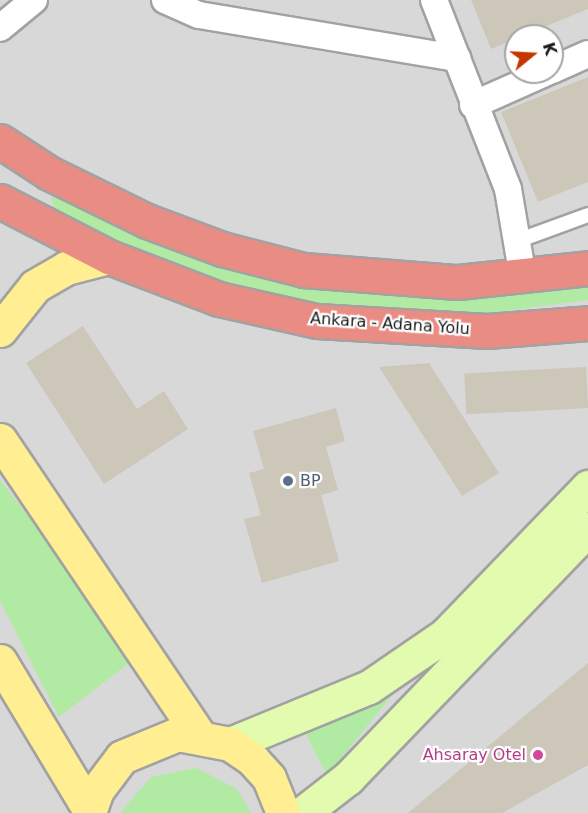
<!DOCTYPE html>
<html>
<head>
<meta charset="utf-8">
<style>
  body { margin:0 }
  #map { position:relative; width:588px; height:813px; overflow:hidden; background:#edecdf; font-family:"DejaVu Sans",sans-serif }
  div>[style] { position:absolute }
  .residential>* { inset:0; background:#d9d8d8 }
  .grass>* { inset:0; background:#b1eaa2 }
  .building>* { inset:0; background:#cdc7b9; transform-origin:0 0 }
  .roads { filter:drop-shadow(2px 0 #a2a2a2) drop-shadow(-2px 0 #a2a2a2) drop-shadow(0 2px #a2a2a2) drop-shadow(0 -2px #a2a2a2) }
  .lane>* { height:14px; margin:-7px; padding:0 7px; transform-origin:7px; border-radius:7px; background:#fff }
  .street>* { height:26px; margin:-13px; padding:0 13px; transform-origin:13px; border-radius:13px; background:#fff }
  .secondary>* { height:33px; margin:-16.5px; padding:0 16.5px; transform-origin:16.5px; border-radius:16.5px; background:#e2fbaf }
  .primary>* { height:33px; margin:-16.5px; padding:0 16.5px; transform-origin:16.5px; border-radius:16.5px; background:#ffee92 }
  .highway>* { height:33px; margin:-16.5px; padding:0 16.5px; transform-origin:16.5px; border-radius:16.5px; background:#e98c83 }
  .dots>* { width:16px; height:16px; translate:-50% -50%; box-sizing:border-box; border:3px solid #fff; border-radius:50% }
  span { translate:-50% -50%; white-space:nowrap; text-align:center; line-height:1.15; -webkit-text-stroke:4.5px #fff; paint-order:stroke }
  .street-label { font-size:16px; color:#1b1b1b }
  .service-label { font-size:16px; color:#4e5e75 }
  .left { translate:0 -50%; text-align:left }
  .hotel-label { font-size:16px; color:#b23c85 }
  .right { translate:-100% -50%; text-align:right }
  .north { position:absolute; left:504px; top:24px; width:60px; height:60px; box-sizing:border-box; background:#fff; border:2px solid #a4a4a4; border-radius:50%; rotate:72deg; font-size:16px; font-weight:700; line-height:24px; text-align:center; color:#1b1b1b }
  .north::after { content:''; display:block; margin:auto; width:21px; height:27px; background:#c53700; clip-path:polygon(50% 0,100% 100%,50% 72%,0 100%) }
</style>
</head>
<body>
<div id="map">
  <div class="residential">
    <div style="clip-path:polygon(evenodd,0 0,588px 0,588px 813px,0 813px,0 0,516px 36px,552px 36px,552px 72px,516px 72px,516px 36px)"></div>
  </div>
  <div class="grass">
    <div style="clip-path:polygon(51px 196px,234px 261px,588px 275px,588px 300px,466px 316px,386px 314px,227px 293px,59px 227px)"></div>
    <div style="clip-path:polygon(0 480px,138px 656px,59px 717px,0 601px)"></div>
    <div style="clip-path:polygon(394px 693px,327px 776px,303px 728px)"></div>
    <div style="clip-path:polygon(196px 768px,237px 789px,251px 813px,120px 813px,151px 777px)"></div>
  </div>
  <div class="building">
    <div style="clip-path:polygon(471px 0,588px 0,588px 9px,491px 49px)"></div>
    <div style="clip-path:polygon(588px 77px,588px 182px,538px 202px,501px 112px)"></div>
    <div style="clip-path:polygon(83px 326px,137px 409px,164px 391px,188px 429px,104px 484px,26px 363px)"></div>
    <div style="clip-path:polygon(429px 363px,499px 473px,462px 496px,379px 367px)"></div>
    <div style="left:586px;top:367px;width:41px;height:122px;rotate:87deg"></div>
    <div style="clip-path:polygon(336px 408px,345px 441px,326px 447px,338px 490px,321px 495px,339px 561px,262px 583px,244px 519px,261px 515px,249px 473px,264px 469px,253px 431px)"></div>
    <div style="clip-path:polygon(588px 663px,588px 765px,502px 813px,408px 813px)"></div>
  </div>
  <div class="roads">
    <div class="lane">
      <div style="left:517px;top:241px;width:76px;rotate:-20.1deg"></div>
    </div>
    <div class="street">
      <div style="left:165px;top:0;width:37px;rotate:24deg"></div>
      <div style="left:199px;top:15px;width:262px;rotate:9.5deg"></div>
      <div style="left:434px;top:0;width:203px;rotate:68.6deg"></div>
      <div style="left:508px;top:189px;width:90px;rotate:80.4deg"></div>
      <div style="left:0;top:28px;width:44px;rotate:-39.5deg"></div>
      <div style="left:552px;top:70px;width:39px;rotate:-24deg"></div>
      <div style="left:473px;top:105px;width:81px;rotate:-24deg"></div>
    </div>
    <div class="secondary">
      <div style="left:230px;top:744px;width:150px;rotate:-22.3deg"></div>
      <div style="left:369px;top:687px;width:92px;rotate:-34.4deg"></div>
      <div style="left:445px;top:635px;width:206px;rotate:-46deg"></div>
      <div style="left:303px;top:813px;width:57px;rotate:-37.9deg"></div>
      <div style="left:348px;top:778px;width:346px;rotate:-46.1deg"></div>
    </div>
    <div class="primary">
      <div style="left:0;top:330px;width:56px;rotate:-51.5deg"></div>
      <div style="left:35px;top:286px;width:36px;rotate:-30deg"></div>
      <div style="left:66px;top:268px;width:44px;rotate:-14.3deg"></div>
      <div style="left:0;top:440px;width:356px;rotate:56deg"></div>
      <div style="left:0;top:661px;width:173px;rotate:59deg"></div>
      <div style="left:89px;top:813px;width:24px;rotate:-71deg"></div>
      <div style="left:97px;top:790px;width:41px;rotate:-52.9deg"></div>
      <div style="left:122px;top:757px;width:61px;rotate:-22.3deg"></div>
      <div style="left:178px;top:734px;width:53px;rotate:10.9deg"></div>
      <div style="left:230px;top:744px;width:27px;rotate:34deg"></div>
      <div style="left:252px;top:759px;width:25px;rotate:48deg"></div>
      <div style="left:269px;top:778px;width:38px;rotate:68deg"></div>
    </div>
    <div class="highway">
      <div style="left:0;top:141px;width:59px;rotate:33.1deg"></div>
      <div style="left:49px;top:173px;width:109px;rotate:26.1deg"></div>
      <div style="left:147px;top:221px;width:80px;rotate:20.5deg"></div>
      <div style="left:222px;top:249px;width:85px;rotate:14.4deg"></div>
      <div style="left:304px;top:270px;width:154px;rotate:4.5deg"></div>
      <div style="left:458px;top:282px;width:131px;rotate:-6.1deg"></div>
      <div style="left:0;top:201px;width:123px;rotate:27.2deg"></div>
      <div style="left:109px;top:257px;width:118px;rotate:20.9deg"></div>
      <div style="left:219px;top:299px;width:100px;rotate:12.7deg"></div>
      <div style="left:317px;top:321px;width:170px;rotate:3.4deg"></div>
      <div style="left:487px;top:331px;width:101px;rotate:-4.5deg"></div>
    </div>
  </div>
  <div class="dots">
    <div style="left:288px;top:481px;background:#5c6f8a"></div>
    <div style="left:538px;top:755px;background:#d1479c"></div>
  </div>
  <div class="street-label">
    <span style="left:390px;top:324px;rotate:4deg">Ankara - Adana Yolu</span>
  </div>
  <div class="service-label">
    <span class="left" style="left:300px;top:481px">BP</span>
  </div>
  <div class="hotel-label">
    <span class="right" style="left:526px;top:755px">Ahsaray Otel</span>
  </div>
  <div class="north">K</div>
</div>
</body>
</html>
